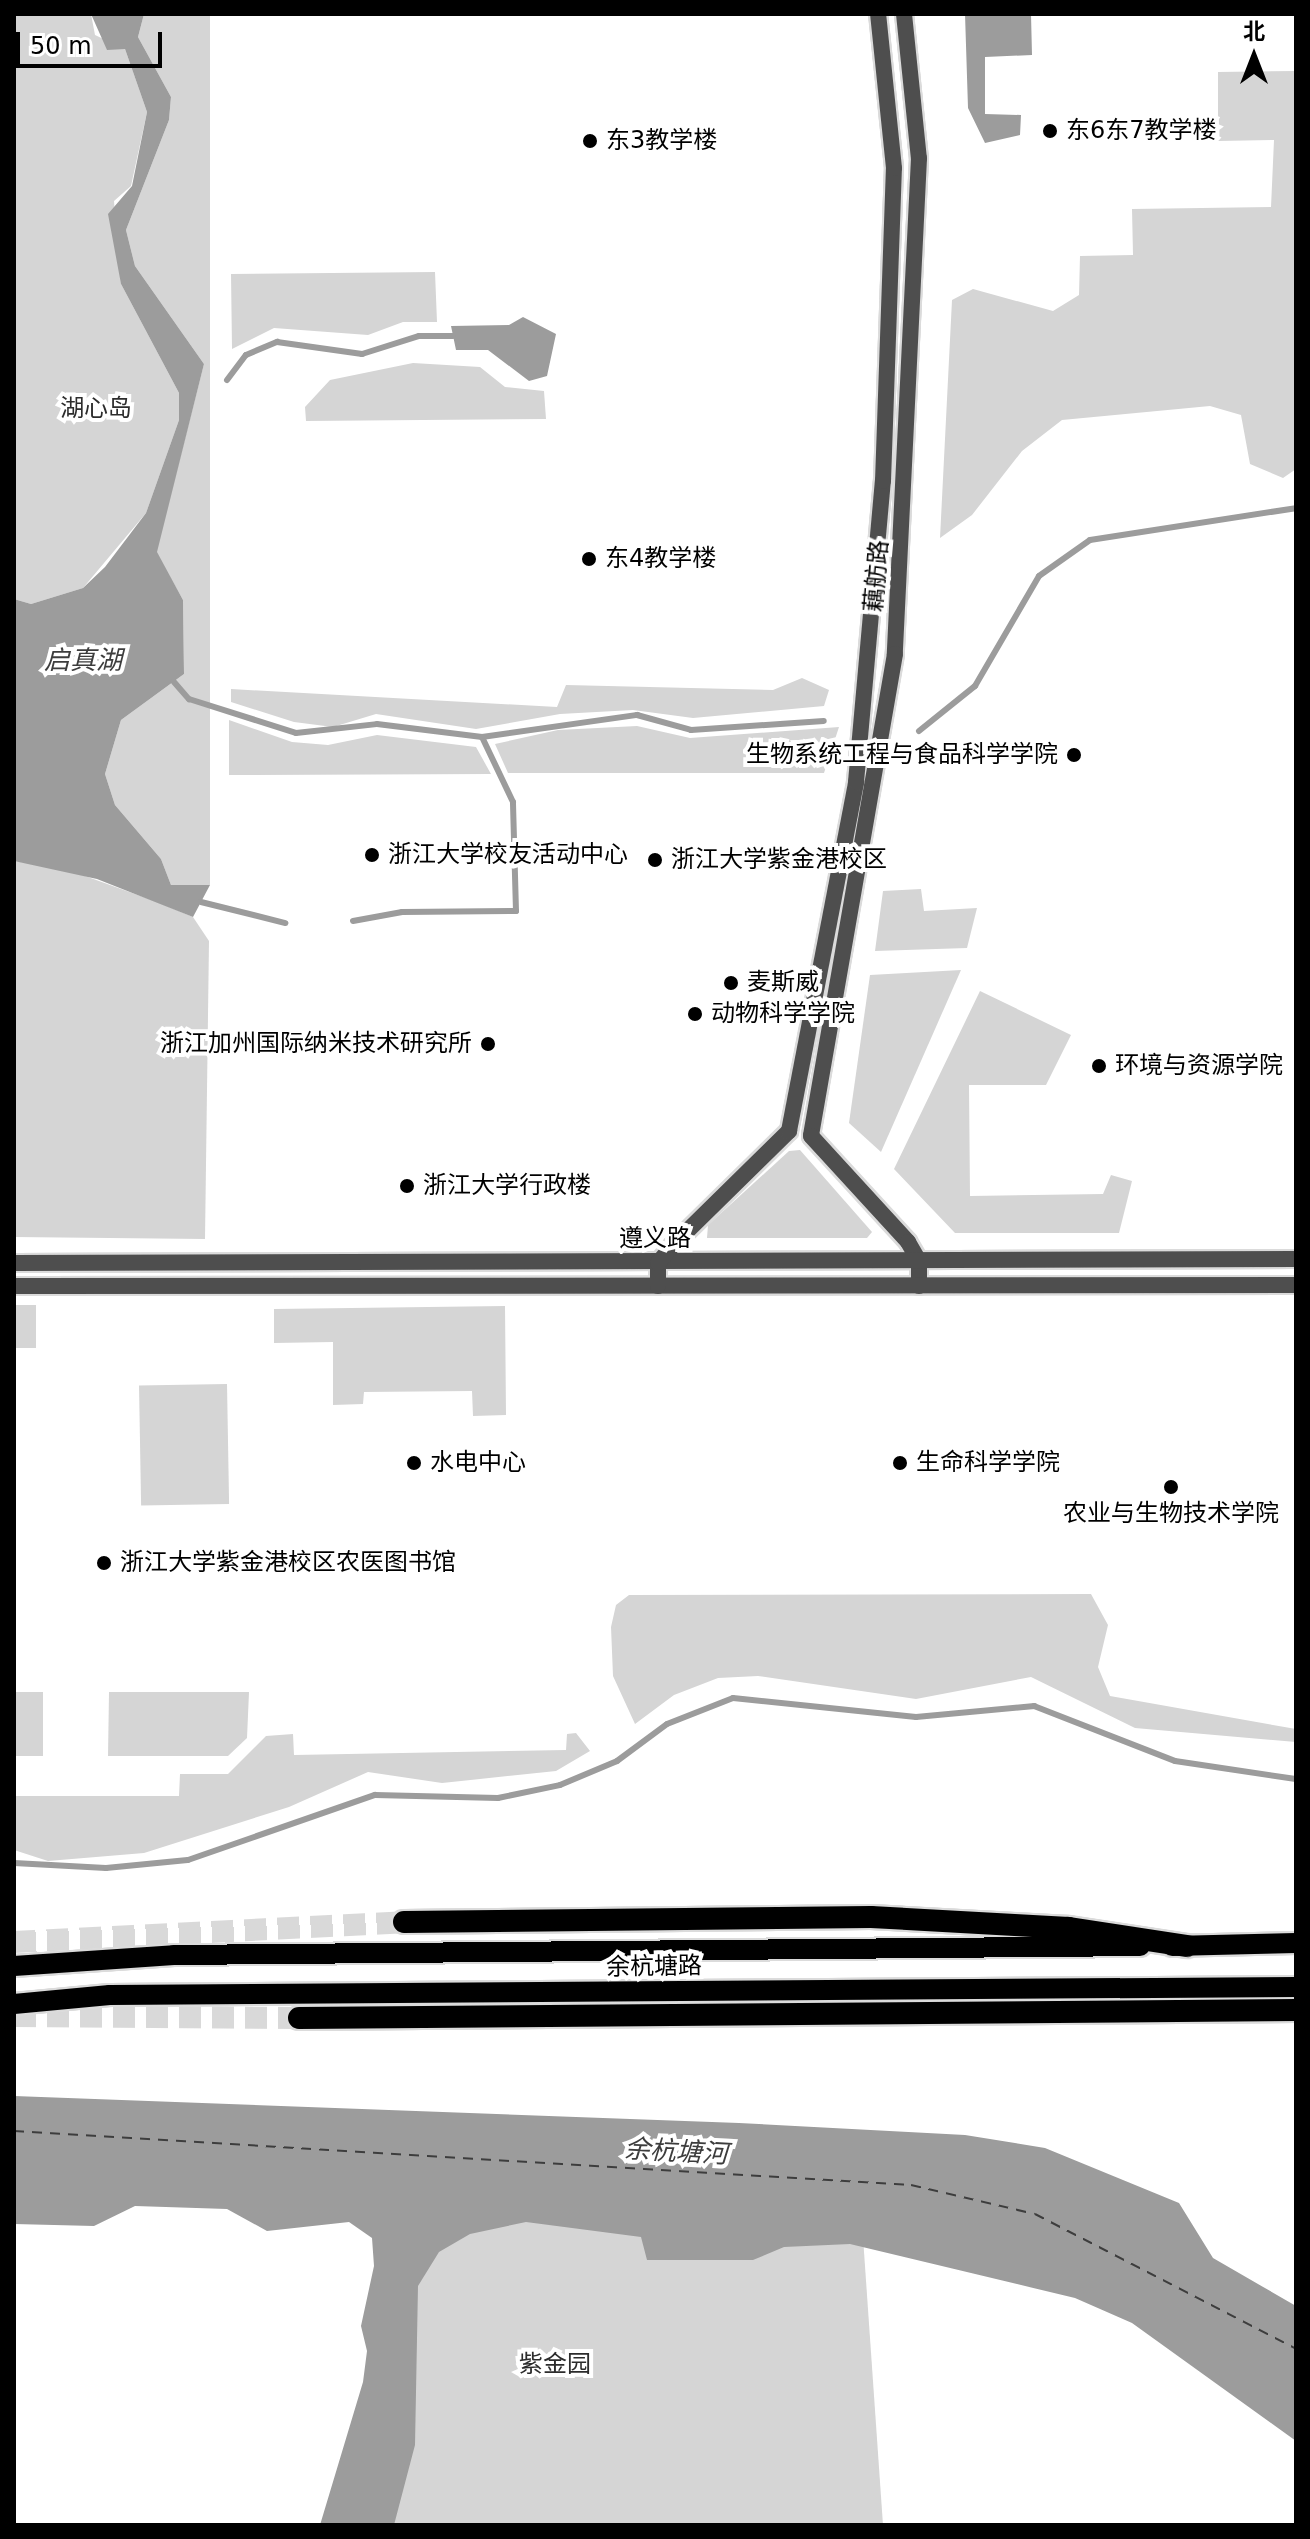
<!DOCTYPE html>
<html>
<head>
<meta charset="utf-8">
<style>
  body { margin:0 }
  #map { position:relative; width:1310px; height:2539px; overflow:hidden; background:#fff; font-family:"DejaVu Sans","Noto Sans SC",sans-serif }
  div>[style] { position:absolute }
  .green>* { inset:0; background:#d5d5d5; transform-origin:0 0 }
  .water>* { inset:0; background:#9c9c9c }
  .stream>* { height:6px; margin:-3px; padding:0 3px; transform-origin:3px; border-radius:3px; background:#9c9c9c }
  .ferry>* { height:2px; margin-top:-1px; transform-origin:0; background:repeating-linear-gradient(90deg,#3d3d3d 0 10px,transparent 0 18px) }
  .trunk-tunnel>* { height:22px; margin-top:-11px; transform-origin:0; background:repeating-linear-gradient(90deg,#d9d9d9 0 22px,transparent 0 33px) }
  .roads { filter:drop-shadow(2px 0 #dbdbdb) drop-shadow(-2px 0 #dbdbdb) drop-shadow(0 2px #dbdbdb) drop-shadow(0 -2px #dbdbdb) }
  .minor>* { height:16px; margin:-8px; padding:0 8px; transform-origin:8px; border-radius:8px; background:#4e4e4e }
  .primary>* { height:20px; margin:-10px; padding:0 10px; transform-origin:10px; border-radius:10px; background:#000 }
  .trunk>* { height:22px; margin:-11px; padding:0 11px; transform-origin:11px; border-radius:11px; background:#000 }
  .dots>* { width:22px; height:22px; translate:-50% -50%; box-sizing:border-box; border:4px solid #fff; border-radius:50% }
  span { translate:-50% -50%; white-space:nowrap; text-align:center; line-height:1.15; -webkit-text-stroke:8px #fff; paint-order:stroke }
  .poi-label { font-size:24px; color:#000 }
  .left { translate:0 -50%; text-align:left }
  .right { translate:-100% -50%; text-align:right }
  .park-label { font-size:24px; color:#2c2c2c }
  .street-label { font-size:24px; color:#000 }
  .water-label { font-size:26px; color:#3d3d3d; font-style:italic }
  .frame { position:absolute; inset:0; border:16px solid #000; pointer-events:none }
  .north { position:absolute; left:1214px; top:16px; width:80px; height:80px; -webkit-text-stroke:6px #fff; paint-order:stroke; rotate:0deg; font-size:22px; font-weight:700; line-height:32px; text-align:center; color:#000 }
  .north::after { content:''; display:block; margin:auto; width:28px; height:36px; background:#000; clip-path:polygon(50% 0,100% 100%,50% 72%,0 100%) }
  .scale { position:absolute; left:16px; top:32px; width:146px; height:36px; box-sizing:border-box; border:4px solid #000; border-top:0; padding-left:10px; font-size:24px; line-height:28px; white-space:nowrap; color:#000; -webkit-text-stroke:6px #fff; paint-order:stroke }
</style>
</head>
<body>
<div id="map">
  <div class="green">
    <div style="clip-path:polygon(14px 14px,91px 14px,95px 35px,125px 49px,147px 112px,131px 186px,114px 201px,121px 284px,179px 393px,179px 420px,146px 513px,83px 588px,31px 604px,14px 599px)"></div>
    <div style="clip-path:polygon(144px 14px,210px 14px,210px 885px,171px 885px,161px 859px,115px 805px,105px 774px,121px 720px,184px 674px,183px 600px,156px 552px,204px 364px,135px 266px,126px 230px,169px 120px,171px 97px,138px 37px)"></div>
    <div style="clip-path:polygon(1296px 71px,1296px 469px,1283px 478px,1250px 464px,1241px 415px,1210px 406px,1062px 420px,1022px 451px,972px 515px,940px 538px,952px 300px,973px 289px,1053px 311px,1079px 295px,1080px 256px,1133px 255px,1132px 209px,1271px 207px,1274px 140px,1218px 141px,1218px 72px)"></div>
    <div style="clip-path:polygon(435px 272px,437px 322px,403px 322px,368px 335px,274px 328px,232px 349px,231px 274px)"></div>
    <div style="clip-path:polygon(413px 363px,480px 367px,505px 387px,544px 391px,546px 419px,306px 421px,305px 407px,330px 380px)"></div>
    <div style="clip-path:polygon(802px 678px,829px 690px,824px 706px,693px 718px,633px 710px,560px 714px,476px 729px,376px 714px,333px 727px,294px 722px,231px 702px,231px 689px,557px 707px,566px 685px,773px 690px)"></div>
    <div style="clip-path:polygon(229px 720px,292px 742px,328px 745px,377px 735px,476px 747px,491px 774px,229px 775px)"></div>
    <div style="clip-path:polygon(637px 726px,690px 738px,839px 727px,824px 773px,508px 773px,495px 744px,558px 730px)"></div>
    <div style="clip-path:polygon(14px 861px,63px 868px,157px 902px,193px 917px,209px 941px,205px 1239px,14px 1237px)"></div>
    <div style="clip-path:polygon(921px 889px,924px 911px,977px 908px,967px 948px,875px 951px,883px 891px)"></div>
    <div style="clip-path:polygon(961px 970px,881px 1152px,849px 1123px,870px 975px)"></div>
    <div style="clip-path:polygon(980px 991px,1071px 1035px,1046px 1085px,969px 1085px,970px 1196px,1103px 1194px,1111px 1175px,1132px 1181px,1119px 1233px,955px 1233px,894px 1169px)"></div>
    <div style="clip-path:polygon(800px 1150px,872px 1232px,867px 1238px,707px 1238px,708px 1225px,789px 1151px)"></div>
    <div style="left:14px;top:1305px;width:22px;height:43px"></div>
    <div style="clip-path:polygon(505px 1306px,506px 1415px,473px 1416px,472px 1391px,364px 1392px,363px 1404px,333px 1405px,333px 1342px,274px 1343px,274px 1309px)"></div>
    <div style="left:227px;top:1384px;width:120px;height:88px;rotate:89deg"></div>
    <div style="clip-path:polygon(1091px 1594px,1108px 1625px,1098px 1667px,1110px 1696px,1296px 1729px,1296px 1742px,1135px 1728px,1031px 1677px,916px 1699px,758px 1676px,718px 1678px,674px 1695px,635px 1724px,613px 1676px,611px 1627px,616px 1605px,629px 1595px)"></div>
    <div style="left:14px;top:1692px;width:29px;height:64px"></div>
    <div style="clip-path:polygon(109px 1692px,249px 1692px,247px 1738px,228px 1756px,108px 1756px)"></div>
    <div style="clip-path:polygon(576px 1733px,590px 1751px,556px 1771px,442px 1783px,368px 1772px,289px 1807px,144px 1853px,48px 1861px,14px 1850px,14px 1796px,179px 1796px,180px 1774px,228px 1774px,266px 1736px,293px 1734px,294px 1755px,566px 1750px,567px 1734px)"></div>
    <div style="clip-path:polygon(454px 2199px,862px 2223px,883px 2525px,364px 2525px,409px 2275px)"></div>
  </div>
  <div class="water">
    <div style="clip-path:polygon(91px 14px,144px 14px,138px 37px,171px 97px,169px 120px,126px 230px,135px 266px,204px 364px,157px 552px,183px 600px,184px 674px,121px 720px,105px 774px,115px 805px,161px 859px,171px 885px,210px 885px,193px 917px,97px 879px,14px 861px,14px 599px,31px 604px,83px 588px,105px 567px,146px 513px,179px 420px,179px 393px,121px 284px,108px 214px,132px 186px,147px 112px,125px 49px,107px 50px)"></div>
    <div style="clip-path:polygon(965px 14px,1031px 14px,1032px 55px,985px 57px,985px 114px,1021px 115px,1020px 135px,985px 143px,968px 108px)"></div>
    <div style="clip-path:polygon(523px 317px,556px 334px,547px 376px,529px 381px,488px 350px,456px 350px,451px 326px,509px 325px)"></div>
    <div style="clip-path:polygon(14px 2096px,739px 2123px,965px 2135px,1045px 2148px,1179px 2203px,1213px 2258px,1296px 2306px,1296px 2441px,1132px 2323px,1075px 2298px,850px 2244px,784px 2247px,753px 2260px,647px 2260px,641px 2237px,526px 2222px,470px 2234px,439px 2252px,418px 2286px,415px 2445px,394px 2525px,320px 2525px,363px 2382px,367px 2351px,361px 2326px,374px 2266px,372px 2238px,349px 2222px,267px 2231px,227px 2209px,135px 2206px,94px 2226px,14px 2224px)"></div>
  </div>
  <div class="stream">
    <div style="left:227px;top:380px;width:31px;rotate:-53deg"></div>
    <div style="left:246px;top:355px;width:34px;rotate:-23deg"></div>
    <div style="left:277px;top:342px;width:86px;rotate:8deg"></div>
    <div style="left:362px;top:354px;width:60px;rotate:-17.5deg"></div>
    <div style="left:419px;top:336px;width:34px"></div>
    <div style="left:174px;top:682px;width:23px;rotate:49deg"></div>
    <div style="left:189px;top:699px;width:112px;rotate:17.6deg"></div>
    <div style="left:296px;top:733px;width:81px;rotate:-6.3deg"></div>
    <div style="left:377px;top:724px;width:106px;rotate:7.1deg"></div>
    <div style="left:482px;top:737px;width:157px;rotate:-8.1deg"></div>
    <div style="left:637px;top:715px;width:56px;rotate:15.5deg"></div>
    <div style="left:691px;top:730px;width:133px;rotate:-3.9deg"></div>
    <div style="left:919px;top:731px;width:72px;rotate:-38.8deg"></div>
    <div style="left:975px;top:686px;width:127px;rotate:-59.8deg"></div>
    <div style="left:1039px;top:576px;width:62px;rotate:-35.2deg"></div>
    <div style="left:1090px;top:540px;width:208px;rotate:-8.8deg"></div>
    <div style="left:201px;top:902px;width:87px;rotate:14deg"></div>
    <div style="left:353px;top:921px;width:50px;rotate:-10.4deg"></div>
    <div style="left:402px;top:912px;width:114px;rotate:-0.5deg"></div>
    <div style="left:516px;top:911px;width:109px;rotate:-91.6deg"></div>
    <div style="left:513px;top:802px;width:72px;rotate:-115.5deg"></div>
    <div style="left:14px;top:1863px;width:92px;rotate:3.1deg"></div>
    <div style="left:106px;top:1868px;width:82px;rotate:-5.6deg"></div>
    <div style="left:188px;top:1860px;width:198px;rotate:-19.2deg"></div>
    <div style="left:375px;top:1795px;width:123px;rotate:1.4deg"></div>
    <div style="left:498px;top:1798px;width:63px;rotate:-11.8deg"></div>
    <div style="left:560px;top:1785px;width:62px;rotate:-22.8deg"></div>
    <div style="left:617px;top:1761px;width:62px;rotate:-36.5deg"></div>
    <div style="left:667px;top:1724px;width:71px;rotate:-21.5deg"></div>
    <div style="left:733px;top:1698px;width:184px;rotate:5.9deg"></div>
    <div style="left:916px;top:1717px;width:119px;rotate:-5.3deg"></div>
    <div style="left:1034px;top:1706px;width:151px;rotate:21.3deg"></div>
    <div style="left:1175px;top:1761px;width:122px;rotate:8.5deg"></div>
  </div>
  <div class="ferry">
    <div style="left:14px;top:2131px;width:899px;rotate:3.45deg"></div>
    <div style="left:911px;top:2185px;width:127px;rotate:13.2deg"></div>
    <div style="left:1035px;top:2214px;width:294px;rotate:27.3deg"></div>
  </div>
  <div class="trunk-tunnel">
    <div style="left:14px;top:1942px;width:391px;rotate:-2.9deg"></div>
    <div style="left:14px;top:2016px;width:285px;rotate:0.4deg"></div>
  </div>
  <div class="roads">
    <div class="minor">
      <div style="left:904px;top:14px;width:145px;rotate:84.1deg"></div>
      <div style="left:919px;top:158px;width:497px;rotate:92.8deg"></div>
      <div style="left:895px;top:654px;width:489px;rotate:99.9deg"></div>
      <div style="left:811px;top:1136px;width:144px;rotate:47.5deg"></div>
      <div style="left:908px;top:1242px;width:22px;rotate:60deg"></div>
      <div style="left:919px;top:1261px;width:25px;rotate:90deg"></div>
      <div style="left:14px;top:1263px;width:1282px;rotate:-0.18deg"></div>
      <div style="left:14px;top:1286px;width:1282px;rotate:-0.04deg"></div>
      <div style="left:658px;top:1286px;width:23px;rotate:-90deg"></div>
      <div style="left:658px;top:1263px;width:23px;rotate:-50deg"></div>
      <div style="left:673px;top:1245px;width:163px;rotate:-44.5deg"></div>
      <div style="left:789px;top:1131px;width:355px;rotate:-79.1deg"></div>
      <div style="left:856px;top:782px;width:302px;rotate:-84.9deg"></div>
      <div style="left:883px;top:481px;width:313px;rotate:-88deg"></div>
      <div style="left:894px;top:168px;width:155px;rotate:-95.9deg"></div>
    </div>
    <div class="primary">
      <div style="left:1172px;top:1946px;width:124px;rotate:-1.4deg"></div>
      <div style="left:14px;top:1966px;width:160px;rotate:-3.9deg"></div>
      <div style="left:174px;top:1955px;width:966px;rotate:-0.53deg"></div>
      <div style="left:14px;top:2004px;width:96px;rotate:-5.4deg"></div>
      <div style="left:110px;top:1995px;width:1186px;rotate:-0.39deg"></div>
    </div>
    <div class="trunk">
      <div style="left:404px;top:1922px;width:467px;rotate:-0.6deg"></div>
      <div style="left:871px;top:1917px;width:198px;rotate:3.2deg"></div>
      <div style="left:1069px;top:1928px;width:119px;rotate:8.7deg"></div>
      <div style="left:299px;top:2018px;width:997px;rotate:-0.46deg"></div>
    </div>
  </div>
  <div class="dots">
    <div style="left:1050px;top:131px;background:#000"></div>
    <div style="left:590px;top:141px;background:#000"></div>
    <div style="left:589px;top:559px;background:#000"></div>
    <div style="left:1074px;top:755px;background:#000"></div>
    <div style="left:372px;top:855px;background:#000"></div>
    <div style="left:655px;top:860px;background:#000"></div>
    <div style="left:731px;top:983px;background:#000"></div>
    <div style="left:695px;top:1014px;background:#000"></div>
    <div style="left:488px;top:1044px;background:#000"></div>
    <div style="left:1099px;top:1066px;background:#000"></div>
    <div style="left:407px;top:1186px;background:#000"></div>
    <div style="left:414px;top:1463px;background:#000"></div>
    <div style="left:900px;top:1463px;background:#000"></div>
    <div style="left:1171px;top:1487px;background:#000"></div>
    <div style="left:104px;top:1563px;background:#000"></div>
  </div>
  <div class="poi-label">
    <span class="left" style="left:1066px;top:131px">东6东7教学楼</span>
    <span class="left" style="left:606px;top:141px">东3教学楼</span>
    <span class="left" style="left:605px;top:559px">东4教学楼</span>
    <span class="right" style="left:1058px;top:755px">生物系统工程与食品科学学院</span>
    <span class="left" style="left:388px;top:855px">浙江大学校友活动中心</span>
    <span class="left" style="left:671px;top:860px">浙江大学紫金港校区</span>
    <span class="left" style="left:747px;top:983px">麦斯威</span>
    <span class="left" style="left:711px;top:1014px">动物科学学院</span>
    <span class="right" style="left:472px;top:1044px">浙江加州国际纳米技术研究所</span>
    <span class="left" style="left:1115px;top:1066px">环境与资源学院</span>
    <span class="left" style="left:423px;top:1186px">浙江大学行政楼</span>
    <span class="left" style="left:430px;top:1463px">水电中心</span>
    <span class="left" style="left:916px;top:1463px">生命科学学院</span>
    <span style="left:1171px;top:1514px">农业与生物技术学院</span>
    <span class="left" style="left:120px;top:1563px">浙江大学紫金港校区农医图书馆</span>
  </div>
  <div class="park-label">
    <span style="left:96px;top:409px">湖心岛</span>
    <span style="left:555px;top:2365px">紫金园</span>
  </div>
  <div class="street-label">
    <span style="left:877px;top:576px;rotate:-85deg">藕舫路</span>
    <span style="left:655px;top:1239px">遵义路</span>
    <span style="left:654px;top:1967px;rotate:-1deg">余杭塘路</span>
  </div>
  <div class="water-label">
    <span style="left:83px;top:661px">启真湖</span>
    <span style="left:676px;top:2152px;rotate:3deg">余杭塘河</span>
  </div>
  <div class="frame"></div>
  <div class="north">北</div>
  <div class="scale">50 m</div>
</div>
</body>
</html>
